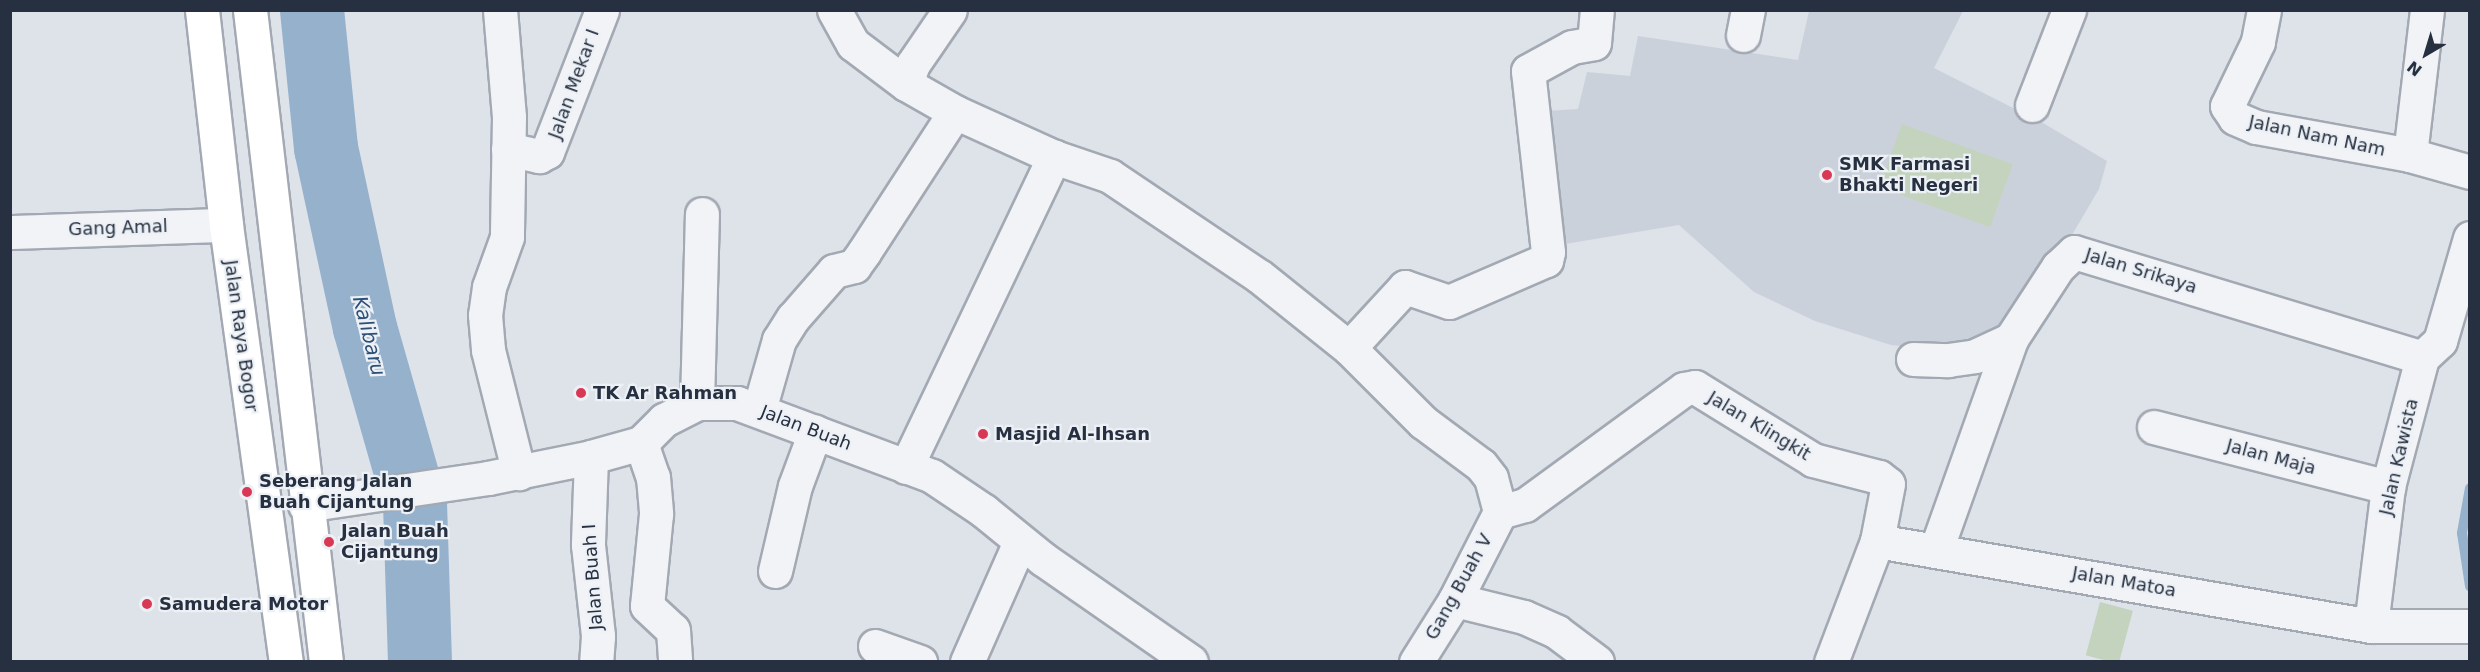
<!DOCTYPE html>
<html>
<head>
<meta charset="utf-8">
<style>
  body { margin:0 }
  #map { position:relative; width:2480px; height:672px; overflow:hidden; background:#dee2e9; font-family:"DejaVu Sans",sans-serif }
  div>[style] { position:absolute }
  .built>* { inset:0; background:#cbd1db }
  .green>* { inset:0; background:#c4d3be; transform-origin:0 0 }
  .stream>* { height:10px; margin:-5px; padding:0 5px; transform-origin:5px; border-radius:5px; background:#95b1cc }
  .river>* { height:64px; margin:-32px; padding:0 32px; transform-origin:32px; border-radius:32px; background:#95b1cc }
  .roads { filter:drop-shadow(2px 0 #a3a9b3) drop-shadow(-2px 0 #a3a9b3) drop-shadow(0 2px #a3a9b3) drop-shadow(0 -2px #a3a9b3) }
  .minor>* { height:33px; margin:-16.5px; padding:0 16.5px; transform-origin:16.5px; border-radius:16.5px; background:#f1f3f7 }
  .trunk>* { height:33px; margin:-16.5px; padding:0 16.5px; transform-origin:16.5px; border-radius:16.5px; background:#fff }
  .dots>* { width:16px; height:16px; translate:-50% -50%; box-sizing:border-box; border:3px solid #edf1f6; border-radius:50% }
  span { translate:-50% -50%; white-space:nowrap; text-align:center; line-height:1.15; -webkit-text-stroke:4.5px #edf1f6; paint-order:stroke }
  .street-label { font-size:18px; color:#263041 }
  .poi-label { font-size:18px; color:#263041; font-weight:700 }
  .left { translate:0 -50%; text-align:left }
  .water-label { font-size:20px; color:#2d5078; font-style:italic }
  .frame { position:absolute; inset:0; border:12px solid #263041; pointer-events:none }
  .north { position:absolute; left:2396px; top:24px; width:60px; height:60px; -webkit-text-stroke:4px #edf1f6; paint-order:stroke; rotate:218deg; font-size:16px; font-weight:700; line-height:24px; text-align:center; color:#263041 }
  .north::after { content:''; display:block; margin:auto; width:21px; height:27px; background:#263041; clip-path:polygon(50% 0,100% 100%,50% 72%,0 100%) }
</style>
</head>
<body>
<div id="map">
  <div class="built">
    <div style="clip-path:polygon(1809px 11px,1963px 11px,1934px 68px,2043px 123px,2107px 161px,2099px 189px,2072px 235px,1991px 335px,1951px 352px,1891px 345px,1815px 321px,1754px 292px,1679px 225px,1565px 244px,1557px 235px,1546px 111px,1578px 109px,1587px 72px,1630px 76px,1638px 36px,1798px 60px)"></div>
  </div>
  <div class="green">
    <div style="left:1902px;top:124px;width:118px;height:67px;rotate:20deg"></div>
    <div style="left:2100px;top:602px;width:34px;height:55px;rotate:15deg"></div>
  </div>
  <div class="stream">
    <div style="left:2470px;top:488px;width:46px;rotate:100.1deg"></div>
    <div style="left:2462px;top:533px;width:54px;rotate:81.4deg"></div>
  </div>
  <div class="river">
    <div style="left:312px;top:10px;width:139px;rotate:84.2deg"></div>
    <div style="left:326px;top:148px;width:184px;rotate:77.8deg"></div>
    <div style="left:365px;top:328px;width:182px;rotate:74.1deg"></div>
    <div style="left:415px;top:503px;width:159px;rotate:88.2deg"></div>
  </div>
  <div class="roads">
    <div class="minor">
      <div style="left:500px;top:10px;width:107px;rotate:85.2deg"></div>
      <div style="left:509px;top:117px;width:120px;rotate:91deg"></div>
      <div style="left:507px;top:237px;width:53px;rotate:109.8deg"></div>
      <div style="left:489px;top:287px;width:28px;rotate:98deg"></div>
      <div style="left:485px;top:315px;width:35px;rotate:85deg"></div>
      <div style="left:488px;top:350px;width:127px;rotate:75.9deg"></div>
      <div style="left:834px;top:10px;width:39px;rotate:61deg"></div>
      <div style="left:853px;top:44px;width:66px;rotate:37deg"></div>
      <div style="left:906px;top:84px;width:56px;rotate:29.7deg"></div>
      <div style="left:955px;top:112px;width:109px;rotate:24.4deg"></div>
      <div style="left:2264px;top:10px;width:33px;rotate:101deg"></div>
      <div style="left:2258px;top:42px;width:71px;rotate:115.8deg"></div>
      <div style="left:2227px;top:106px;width:14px;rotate:56deg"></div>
      <div style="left:2235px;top:118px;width:23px;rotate:23deg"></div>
      <div style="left:2256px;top:127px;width:157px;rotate:10.3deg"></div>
      <div style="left:2427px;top:10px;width:146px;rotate:96.7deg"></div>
      <div style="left:2410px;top:155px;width:62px;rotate:15.8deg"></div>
      <div style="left:1743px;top:35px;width:25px;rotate:-79deg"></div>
      <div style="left:906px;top:84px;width:21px;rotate:-71deg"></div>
      <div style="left:913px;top:64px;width:65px;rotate:-55.6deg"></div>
      <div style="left:2032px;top:105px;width:102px;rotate:-68.7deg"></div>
      <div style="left:508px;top:149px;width:32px;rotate:13deg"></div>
      <div style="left:539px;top:156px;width:9px;rotate:-27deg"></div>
      <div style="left:547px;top:152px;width:152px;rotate:-68.8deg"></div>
      <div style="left:10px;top:232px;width:216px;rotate:-1.9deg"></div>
      <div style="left:2470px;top:238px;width:107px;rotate:106.2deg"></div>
      <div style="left:2440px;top:341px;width:25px;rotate:137deg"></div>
      <div style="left:2422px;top:358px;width:133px;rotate:104.8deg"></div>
      <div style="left:2388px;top:487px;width:140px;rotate:97deg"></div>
      <div style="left:2371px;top:626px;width:99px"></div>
      <div style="left:1349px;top:348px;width:83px;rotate:-47.4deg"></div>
      <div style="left:1405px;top:287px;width:46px;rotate:18.8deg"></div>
      <div style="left:1449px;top:302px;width:106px;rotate:-23.4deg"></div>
      <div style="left:1546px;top:260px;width:8px;rotate:-76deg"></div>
      <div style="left:1548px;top:252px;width:182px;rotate:-96.3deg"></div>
      <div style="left:1528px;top:71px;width:50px;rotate:-28.6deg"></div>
      <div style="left:1572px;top:47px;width:22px;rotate:-10deg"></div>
      <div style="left:1594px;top:43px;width:33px;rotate:-85deg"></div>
      <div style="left:1913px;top:359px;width:35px;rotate:2deg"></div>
      <div style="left:1948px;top:360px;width:27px;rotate:-8deg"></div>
      <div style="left:1975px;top:356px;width:40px;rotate:-25deg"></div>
      <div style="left:697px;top:403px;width:189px;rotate:-88.5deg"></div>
      <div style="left:759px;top:410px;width:73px;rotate:-74.1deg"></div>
      <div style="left:779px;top:340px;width:26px;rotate:-58deg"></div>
      <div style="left:793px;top:318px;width:62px;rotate:-48.9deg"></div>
      <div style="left:834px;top:271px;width:21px;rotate:-14deg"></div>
      <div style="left:854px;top:266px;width:17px;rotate:-54deg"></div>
      <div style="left:864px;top:252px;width:167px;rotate:-57deg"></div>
      <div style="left:2154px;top:427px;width:242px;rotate:14.4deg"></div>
      <div style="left:641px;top:443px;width:36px;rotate:71deg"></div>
      <div style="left:653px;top:477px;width:37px;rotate:85deg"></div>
      <div style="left:656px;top:514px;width:92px;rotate:95.6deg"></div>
      <div style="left:647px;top:606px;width:35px;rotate:43deg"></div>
      <div style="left:673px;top:630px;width:32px;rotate:86deg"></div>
      <div style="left:591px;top:457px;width:88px;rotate:92deg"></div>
      <div style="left:588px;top:545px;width:92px;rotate:83.7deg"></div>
      <div style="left:598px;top:636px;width:26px;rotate:94deg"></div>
      <div style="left:906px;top:467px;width:344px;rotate:-64.5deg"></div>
      <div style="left:1054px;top:157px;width:59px;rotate:18.7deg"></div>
      <div style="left:1110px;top:176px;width:179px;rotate:33.9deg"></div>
      <div style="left:1259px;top:276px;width:115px;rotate:38.7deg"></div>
      <div style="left:1349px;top:348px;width:105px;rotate:45deg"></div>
      <div style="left:1423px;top:422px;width:72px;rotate:36.6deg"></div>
      <div style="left:1481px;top:465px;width:16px;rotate:52deg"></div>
      <div style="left:1491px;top:478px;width:35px;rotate:75deg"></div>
      <div style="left:305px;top:505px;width:185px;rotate:-8.4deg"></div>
      <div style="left:488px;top:478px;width:105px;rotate:-11.5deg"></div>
      <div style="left:591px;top:457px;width:52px;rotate:-15.6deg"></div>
      <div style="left:641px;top:443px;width:33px;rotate:-45deg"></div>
      <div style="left:664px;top:420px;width:37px;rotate:-27deg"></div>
      <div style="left:697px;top:403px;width:40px"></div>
      <div style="left:737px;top:403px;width:208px;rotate:20.5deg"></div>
      <div style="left:932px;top:476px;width:63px;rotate:33.9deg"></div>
      <div style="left:984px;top:511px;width:76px;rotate:39.1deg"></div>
      <div style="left:1043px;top:559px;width:180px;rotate:34.8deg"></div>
      <div style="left:1500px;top:512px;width:26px;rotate:-16deg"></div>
      <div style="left:1525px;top:505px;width:197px;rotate:-36.1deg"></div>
      <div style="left:1684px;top:389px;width:11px;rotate:-10deg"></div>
      <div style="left:1695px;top:387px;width:139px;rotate:31.7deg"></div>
      <div style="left:1813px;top:460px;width:68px;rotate:14.4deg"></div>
      <div style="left:1879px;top:477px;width:11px;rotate:38deg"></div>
      <div style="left:1888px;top:484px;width:58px;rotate:100.9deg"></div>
      <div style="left:1877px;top:541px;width:129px;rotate:110.8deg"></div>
      <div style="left:1877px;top:541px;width:501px;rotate:9.76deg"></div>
      <div style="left:1936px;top:550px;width:224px;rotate:-70.4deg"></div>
      <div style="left:2011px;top:339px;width:86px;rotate:-56.9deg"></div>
      <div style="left:2058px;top:267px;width:22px;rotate:-43deg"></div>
      <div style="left:2074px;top:252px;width:364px;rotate:16.9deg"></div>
      <div style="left:775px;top:571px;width:87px;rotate:-76.8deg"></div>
      <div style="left:795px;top:486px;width:58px;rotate:-69.7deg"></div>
      <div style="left:1455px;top:600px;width:71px;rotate:13.8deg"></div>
      <div style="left:1524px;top:617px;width:36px;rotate:24deg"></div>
      <div style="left:1557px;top:632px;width:50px;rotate:36.9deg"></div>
      <div style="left:875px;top:646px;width:48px;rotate:19.6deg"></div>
      <div style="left:967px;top:662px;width:131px;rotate:-66.2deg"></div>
      <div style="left:1416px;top:662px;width:73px;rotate:-57.8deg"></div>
      <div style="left:1455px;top:600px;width:99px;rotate:-62.9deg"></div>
    </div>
    <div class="trunk">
      <div style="left:202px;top:10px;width:216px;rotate:83.6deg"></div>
      <div style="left:226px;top:225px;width:441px;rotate:82.2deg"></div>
      <div style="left:250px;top:10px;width:656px;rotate:83.35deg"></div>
    </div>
  </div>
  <div class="dots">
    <div style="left:1827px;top:175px;background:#d93855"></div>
    <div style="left:581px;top:393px;background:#d93855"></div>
    <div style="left:983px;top:434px;background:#d93855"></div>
    <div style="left:247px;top:492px;background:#d93855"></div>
    <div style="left:329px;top:542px;background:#d93855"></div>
    <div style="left:147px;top:604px;background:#d93855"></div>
  </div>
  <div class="street-label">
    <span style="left:574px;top:84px;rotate:-70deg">Jalan Mekar I</span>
    <span style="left:2317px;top:136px;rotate:12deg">Jalan Nam Nam</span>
    <span style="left:118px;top:228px;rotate:-2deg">Gang Amal</span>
    <span style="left:2141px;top:271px;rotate:17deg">Jalan Srikaya</span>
    <span style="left:241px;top:336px;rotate:82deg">Jalan Raya Bogor</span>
    <span style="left:1759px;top:426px;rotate:31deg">Jalan Klingkit</span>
    <span style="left:806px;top:428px;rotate:21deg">Jalan Buah</span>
    <span style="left:2271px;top:457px;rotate:15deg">Jalan Maja</span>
    <span style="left:2399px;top:457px;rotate:-77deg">Jalan Kawista</span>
    <span style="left:593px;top:577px;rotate:-94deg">Jalan Buah I</span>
    <span style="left:2124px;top:582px;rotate:10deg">Jalan Matoa</span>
    <span style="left:1459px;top:587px;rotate:-61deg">Gang Buah V</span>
  </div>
  <div class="poi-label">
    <span class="left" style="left:1839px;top:175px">SMK Farmasi<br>Bhakti Negeri</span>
    <span class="left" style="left:593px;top:393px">TK Ar Rahman</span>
    <span class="left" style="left:995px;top:434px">Masjid Al-Ihsan</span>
    <span class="left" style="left:259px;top:492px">Seberang Jalan<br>Buah Cijantung</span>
    <span class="left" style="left:341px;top:542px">Jalan Buah<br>Cijantung</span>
    <span class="left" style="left:159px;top:604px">Samudera Motor</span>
  </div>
  <div class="water-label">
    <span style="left:369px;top:336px;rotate:76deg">Kalibaru</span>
  </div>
  <div class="frame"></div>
  <div class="north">N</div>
</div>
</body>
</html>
